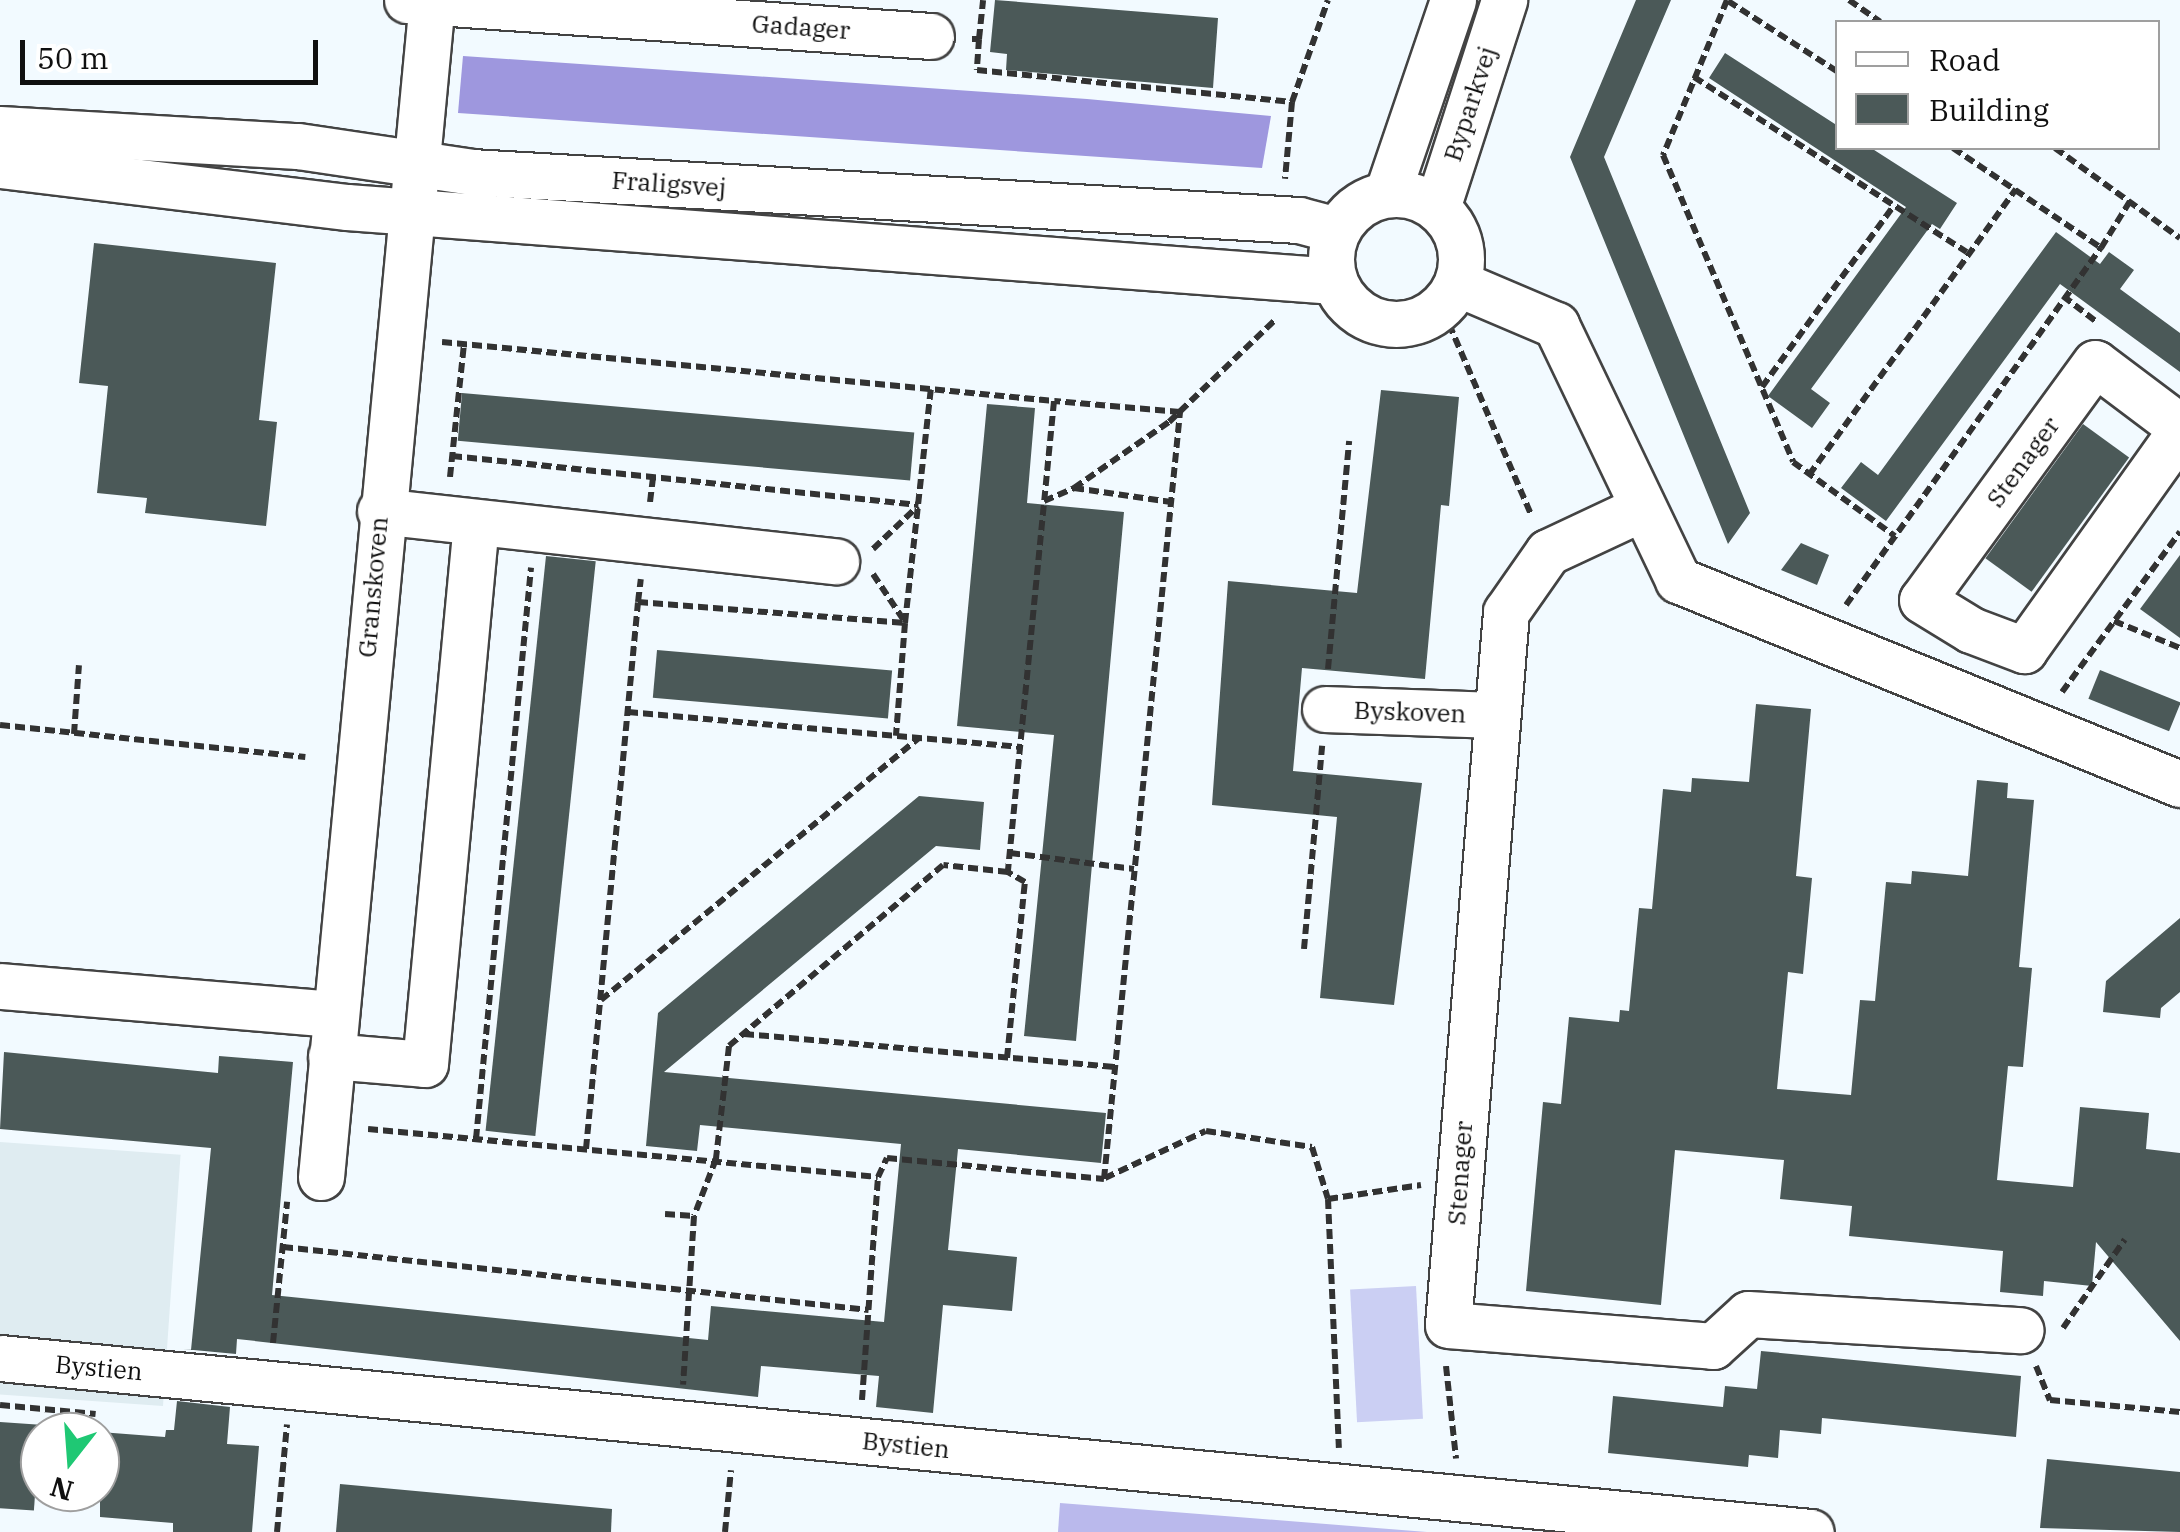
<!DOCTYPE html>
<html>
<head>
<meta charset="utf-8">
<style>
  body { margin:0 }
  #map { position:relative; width:2180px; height:1532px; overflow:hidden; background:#f2faff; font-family:"IBM Plex Serif",serif }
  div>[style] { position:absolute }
  .green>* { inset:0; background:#bab9ec }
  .forest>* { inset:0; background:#9e97de }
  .pitch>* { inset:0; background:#cbcff3; transform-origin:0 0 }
  .plaza>* { inset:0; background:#dfecf1; transform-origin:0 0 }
  .building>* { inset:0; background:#4b5958; transform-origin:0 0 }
  .path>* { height:6px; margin-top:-3px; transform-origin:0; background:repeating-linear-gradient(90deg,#323232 0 10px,transparent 0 15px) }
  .roads { filter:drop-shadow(2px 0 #434343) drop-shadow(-2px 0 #434343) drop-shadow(0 2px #434343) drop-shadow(0 -2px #434343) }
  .minor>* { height:45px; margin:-22.5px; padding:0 22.5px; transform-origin:22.5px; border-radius:22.5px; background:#fff }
  .minor>.ring { margin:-22.5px; padding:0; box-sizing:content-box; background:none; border:45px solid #fff; border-radius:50% }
  span { translate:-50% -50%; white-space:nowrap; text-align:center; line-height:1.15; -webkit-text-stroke:10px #fff; paint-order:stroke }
  .street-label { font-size:25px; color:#101010 }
  .legend { position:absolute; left:1835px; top:20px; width:325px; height:130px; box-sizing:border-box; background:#fff; border:2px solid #9f9f9f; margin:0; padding:12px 18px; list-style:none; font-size:30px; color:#101010 }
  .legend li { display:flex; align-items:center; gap:20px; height:50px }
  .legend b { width:50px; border:2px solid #9f9f9f }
  .north { position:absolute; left:20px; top:1412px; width:100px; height:100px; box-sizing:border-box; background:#fff; border:2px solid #9f9f9f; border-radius:50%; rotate:197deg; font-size:28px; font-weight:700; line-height:40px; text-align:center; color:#101010 }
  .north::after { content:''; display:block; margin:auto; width:35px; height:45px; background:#1fc874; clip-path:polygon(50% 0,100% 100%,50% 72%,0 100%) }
  .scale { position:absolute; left:20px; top:40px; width:298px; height:45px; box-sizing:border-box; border:5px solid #101010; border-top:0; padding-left:12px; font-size:30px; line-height:35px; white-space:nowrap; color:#101010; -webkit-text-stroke:8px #fff; paint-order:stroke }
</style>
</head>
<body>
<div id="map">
  <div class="green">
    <div style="clip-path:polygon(1060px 1503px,1427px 1532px,1058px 1532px)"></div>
  </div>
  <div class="forest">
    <div style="clip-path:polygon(463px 56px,1087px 99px,1271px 116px,1262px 168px,458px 113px)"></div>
  </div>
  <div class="pitch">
    <div style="left:1416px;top:1286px;width:133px;height:66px;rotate:87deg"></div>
  </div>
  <div class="plaza">
    <div style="left:0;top:1142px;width:181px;height:252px;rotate:4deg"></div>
  </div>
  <div class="building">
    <div style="clip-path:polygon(995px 0,1218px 18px,1213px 88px,1006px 70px,1007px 54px,990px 52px)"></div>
    <div style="clip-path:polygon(1636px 0,1671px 0,1604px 157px,1750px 513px,1728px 544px,1570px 157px)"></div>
    <div style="clip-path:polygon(1725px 53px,1838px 126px,1838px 148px,1871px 148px,1957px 203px,1940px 229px,1932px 224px,1811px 389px,1830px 403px,1812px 428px,1768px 396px,1906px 207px,1709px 78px)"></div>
    <div style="clip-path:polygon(2056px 232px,2100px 264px,2109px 252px,2134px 270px,2120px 289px,2180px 333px,2180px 372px,2060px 284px,1886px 521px,1841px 488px,1861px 462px,1878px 475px)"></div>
    <div style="clip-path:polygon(94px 243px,276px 263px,259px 420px,277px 422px,266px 526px,145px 513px,147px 498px,97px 493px,108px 386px,79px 383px)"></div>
    <div style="clip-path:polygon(1381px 390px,1459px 397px,1449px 506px,1441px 505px,1425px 679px,1302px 668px,1293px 771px,1422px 783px,1394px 1005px,1320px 998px,1337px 817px,1212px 805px,1228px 581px,1357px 593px)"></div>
    <div style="left:462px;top:393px;width:454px;height:48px;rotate:5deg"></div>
    <div style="clip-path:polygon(987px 404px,1035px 408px,1027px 503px,1124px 512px,1076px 1041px,1024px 1036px,1054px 735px,957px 726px)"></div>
    <div style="left:2083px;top:424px;width:57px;height:166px;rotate:36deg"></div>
    <div style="clip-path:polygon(1801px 543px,1829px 555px,1817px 585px,1781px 570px)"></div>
    <div style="clip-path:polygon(2180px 555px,2180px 638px,2140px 609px)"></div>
    <div style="left:546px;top:556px;width:50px;height:578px;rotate:6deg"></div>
    <div style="left:657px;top:650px;width:236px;height:48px;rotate:5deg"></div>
    <div style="left:2100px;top:670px;width:87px;height:31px;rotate:22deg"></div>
    <div style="clip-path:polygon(1756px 704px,1811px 709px,1796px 876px,1812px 878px,1803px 974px,1788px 972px,1777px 1089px,1851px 1095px,1860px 1000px,1875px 1001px,1886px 882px,1911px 884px,1912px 871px,1968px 876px,1977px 780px,2008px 783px,2007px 798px,2034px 800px,2019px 967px,2032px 968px,2023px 1067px,2008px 1066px,1997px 1180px,2073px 1187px,2080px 1107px,2149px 1113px,2146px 1149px,2180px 1153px,2180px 1341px,2096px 1242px,2092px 1286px,2044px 1281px,2043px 1296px,2000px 1292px,2003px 1251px,1849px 1236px,1852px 1206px,1780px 1199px,1784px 1160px,1675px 1150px,1661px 1305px,1526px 1291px,1543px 1102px,1561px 1104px,1569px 1017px,1619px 1022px,1620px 1010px,1629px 1011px,1639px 908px,1652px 909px,1663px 789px,1691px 792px,1692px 778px,1749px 782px)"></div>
    <div style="clip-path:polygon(919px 796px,984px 802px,980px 850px,936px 846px,664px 1072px,1106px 1113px,1101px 1163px,958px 1149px,948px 1250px,1017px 1257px,1012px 1311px,943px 1305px,933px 1413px,876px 1407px,879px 1376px,761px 1366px,758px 1397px,237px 1339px,236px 1354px,183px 1349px,191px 1350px,211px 1148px,0 1129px,4px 1052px,218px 1073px,219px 1056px,293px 1062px,272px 1295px,708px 1340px,711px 1306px,884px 1322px,901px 1144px,700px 1125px,697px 1151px,646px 1146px,658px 1013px)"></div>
    <div style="clip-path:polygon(2180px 918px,2180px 992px,2161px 1008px,2160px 1018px,2103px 1012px,2106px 981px)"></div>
    <div style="clip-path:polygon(1761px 1351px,2021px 1376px,2016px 1437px,1822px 1418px,1821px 1434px,1780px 1430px,1778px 1458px,1749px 1455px,1748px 1467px,1608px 1453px,1613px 1396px,1723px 1407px,1725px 1386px,1757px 1389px)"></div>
    <div style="clip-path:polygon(177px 1401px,230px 1407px,227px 1444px,259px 1446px,252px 1532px,173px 1532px,173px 1523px,100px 1517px,100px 1432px,165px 1437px,166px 1430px,174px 1430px)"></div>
    <div style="left:0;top:1422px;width:40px;height:86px;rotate:4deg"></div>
    <div style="clip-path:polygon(2047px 1459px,2180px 1472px,2180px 1532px,2040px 1528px)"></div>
    <div style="clip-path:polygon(340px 1484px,612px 1509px,611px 1532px,336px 1532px)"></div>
  </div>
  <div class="path">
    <div style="left:1727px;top:0;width:168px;rotate:112.4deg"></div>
    <div style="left:1663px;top:155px;width:333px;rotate:67deg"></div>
    <div style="left:1793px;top:462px;width:126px;rotate:36deg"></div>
    <div style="left:1849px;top:0;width:38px;rotate:35deg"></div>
    <div style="left:1728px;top:1px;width:131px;rotate:32.8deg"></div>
    <div style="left:972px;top:39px;width:7px"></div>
    <div style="left:979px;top:39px;width:31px;rotate:94deg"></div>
    <div style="left:977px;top:70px;width:317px;rotate:5.8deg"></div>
    <div style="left:1292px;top:102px;width:77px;rotate:95.2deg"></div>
    <div style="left:979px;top:39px;width:39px;rotate:-84deg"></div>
    <div style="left:1694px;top:77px;width:324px;rotate:32.7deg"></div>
    <div style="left:1292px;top:102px;width:108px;rotate:-70.6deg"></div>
    <div style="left:1953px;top:148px;width:179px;rotate:34deg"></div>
    <div style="left:2101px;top:248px;width:55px;rotate:-58.3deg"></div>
    <div style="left:2055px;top:148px;width:154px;rotate:35.8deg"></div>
    <div style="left:2063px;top:296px;width:44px;rotate:37.6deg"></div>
    <div style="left:1449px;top:324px;width:207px;rotate:66.7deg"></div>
    <div style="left:442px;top:342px;width:615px;rotate:5.51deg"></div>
    <div style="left:1054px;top:401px;width:473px;rotate:95.6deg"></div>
    <div style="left:1008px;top:872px;width:65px;rotate:-173.9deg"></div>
    <div style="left:943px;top:865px;width:280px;rotate:139.8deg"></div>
    <div style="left:729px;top:1046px;width:114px;rotate:96.6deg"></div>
    <div style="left:716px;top:1159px;width:61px;rotate:111.1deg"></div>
    <div style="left:1762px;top:387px;width:225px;rotate:-54deg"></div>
    <div style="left:452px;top:456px;width:469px;rotate:6deg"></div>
    <div style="left:1809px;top:475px;width:353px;rotate:-54.1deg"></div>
    <div style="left:450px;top:477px;width:134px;rotate:-84deg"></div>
    <div style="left:1074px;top:488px;width:98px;rotate:8.2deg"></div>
    <div style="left:1044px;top:501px;width:33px;rotate:-23deg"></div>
    <div style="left:1074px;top:488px;width:116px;rotate:-34.8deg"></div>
    <div style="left:1169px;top:422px;width:149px;rotate:-43.9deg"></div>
    <div style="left:650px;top:502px;width:25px;rotate:-83deg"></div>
    <div style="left:873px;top:549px;width:62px;rotate:-43.7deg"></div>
    <div style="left:873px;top:574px;width:58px;rotate:56.3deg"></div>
    <div style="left:638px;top:602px;width:23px;rotate:-83deg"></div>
    <div style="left:1846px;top:605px;width:439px;rotate:-54.5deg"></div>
    <div style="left:2114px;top:621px;width:71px;rotate:22.2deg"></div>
    <div style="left:905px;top:623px;width:235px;rotate:-83.7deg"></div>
    <div style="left:1328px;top:669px;width:229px;rotate:-84.7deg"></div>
    <div style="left:2062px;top:692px;width:199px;rotate:-53.6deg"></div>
    <div style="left:628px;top:712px;width:394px;rotate:5.1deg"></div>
    <div style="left:0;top:725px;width:307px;rotate:6deg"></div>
    <div style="left:74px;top:734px;width:69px;rotate:-85.9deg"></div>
    <div style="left:1010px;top:853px;width:125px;rotate:7.4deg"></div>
    <div style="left:1304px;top:949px;width:204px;rotate:-84.9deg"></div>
    <div style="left:601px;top:1000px;width:412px;rotate:-39.5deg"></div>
    <div style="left:744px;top:1034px;width:372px;rotate:5.1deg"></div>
    <div style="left:1007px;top:1058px;width:177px;rotate:-84.2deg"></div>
    <div style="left:1025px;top:882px;width:20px;rotate:-150deg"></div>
    <div style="left:368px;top:1129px;width:512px;rotate:5.38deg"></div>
    <div style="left:878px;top:1177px;width:21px;rotate:-65deg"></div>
    <div style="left:887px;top:1158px;width:218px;rotate:5.5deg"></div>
    <div style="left:1104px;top:1179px;width:771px;rotate:-84.34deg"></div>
    <div style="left:1180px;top:412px;width:126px;rotate:-175deg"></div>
    <div style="left:476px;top:1139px;width:574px;rotate:-84.5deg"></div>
    <div style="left:586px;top:1149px;width:549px;rotate:-84.57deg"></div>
    <div style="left:638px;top:602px;width:268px;rotate:4.5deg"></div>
    <div style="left:905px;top:623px;width:113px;rotate:94.6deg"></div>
    <div style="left:1105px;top:1178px;width:111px;rotate:-25deg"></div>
    <div style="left:1206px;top:1131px;width:107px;rotate:8.6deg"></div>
    <div style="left:1312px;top:1147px;width:54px;rotate:72.9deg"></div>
    <div style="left:1328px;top:1199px;width:249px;rotate:87.5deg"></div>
    <div style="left:1328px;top:1199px;width:94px;rotate:-8.6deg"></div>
    <div style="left:665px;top:1214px;width:29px;rotate:4deg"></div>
    <div style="left:694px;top:1216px;width:169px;rotate:93.7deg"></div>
    <div style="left:283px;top:1247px;width:589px;rotate:6.14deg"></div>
    <div style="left:2063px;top:1328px;width:108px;rotate:-55.1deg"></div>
    <div style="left:273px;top:1343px;width:142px;rotate:-84.3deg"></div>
    <div style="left:1446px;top:1366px;width:93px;rotate:83.8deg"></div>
    <div style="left:2036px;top:1366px;width:37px;rotate:68deg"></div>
    <div style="left:2050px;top:1400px;width:131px;rotate:5.3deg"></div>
    <div style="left:862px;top:1400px;width:224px;rotate:-85.9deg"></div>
    <div style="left:0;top:1405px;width:96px;rotate:5.4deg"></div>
    <div style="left:277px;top:1532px;width:108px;rotate:-84.7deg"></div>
    <div style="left:725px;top:1532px;width:62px;rotate:-84.5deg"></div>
  </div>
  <div class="roads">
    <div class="minor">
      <div style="left:407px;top:0;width:525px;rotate:3.93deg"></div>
      <div style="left:0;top:129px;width:298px;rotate:3.3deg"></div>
      <div style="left:298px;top:146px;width:175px;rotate:8.5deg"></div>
      <div style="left:471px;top:172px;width:829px;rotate:3.32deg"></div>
      <div style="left:1299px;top:220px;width:39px;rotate:15deg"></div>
      <div style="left:0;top:165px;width:350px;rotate:6.9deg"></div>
      <div style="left:347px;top:207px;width:990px;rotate:4.29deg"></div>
      <div class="ring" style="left:1331px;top:194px;width:85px;height:85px"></div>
      <div style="left:1387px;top:194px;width:205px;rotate:-71.2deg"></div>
      <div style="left:1437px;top:208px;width:219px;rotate:-72.1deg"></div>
      <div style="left:1457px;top:283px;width:108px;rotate:23deg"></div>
      <div style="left:1556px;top:325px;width:283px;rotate:64.4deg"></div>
      <div style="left:1678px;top:580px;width:542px;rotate:22.12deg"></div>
      <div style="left:2180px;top:427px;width:106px;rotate:-143deg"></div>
      <div style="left:2095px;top:363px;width:293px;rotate:126.1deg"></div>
      <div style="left:1922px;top:600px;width:57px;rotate:31.5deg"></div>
      <div style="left:1971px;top:630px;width:57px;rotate:20.7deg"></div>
      <div style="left:2024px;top:650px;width:269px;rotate:-54.5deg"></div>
      <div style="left:1642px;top:508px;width:104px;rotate:154.9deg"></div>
      <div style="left:1548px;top:552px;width:73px;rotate:125deg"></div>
      <div style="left:1506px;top:612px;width:715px;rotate:94.65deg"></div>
      <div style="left:1448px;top:1325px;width:266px;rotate:4.5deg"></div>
      <div style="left:1713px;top:1346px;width:47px;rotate:-42.4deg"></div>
      <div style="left:1748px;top:1314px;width:273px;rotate:3.4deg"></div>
      <div style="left:380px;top:511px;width:459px;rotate:6.3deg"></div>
      <div style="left:1325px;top:709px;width:170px;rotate:2deg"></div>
      <div style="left:0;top:986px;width:336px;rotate:4.8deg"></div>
      <div style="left:331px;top:1056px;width:94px;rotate:4.9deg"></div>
      <div style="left:425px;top:1064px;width:544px;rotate:-84.62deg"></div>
      <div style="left:321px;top:1177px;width:1182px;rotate:-84.61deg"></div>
      <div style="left:0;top:1358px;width:1819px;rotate:5.49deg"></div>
    </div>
  </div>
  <div class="street-label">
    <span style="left:801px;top:27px;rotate:4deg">Gadager</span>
    <span style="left:1470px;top:104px;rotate:-72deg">Byparkvej</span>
    <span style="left:669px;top:184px;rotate:4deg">Fraligsvej</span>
    <span style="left:2023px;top:462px;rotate:-54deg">Stenager</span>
    <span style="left:373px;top:587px;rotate:-85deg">Granskoven</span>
    <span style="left:1410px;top:712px;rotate:2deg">Byskoven</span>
    <span style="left:1460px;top:1173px;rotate:-86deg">Stenager</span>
    <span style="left:99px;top:1368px;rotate:5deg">Bystien</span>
    <span style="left:906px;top:1445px;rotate:6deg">Bystien</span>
  </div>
  <ul class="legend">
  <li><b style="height:12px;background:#fff"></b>Road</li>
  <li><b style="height:28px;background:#4b5958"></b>Building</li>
  </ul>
  <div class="north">N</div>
  <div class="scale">50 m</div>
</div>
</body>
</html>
